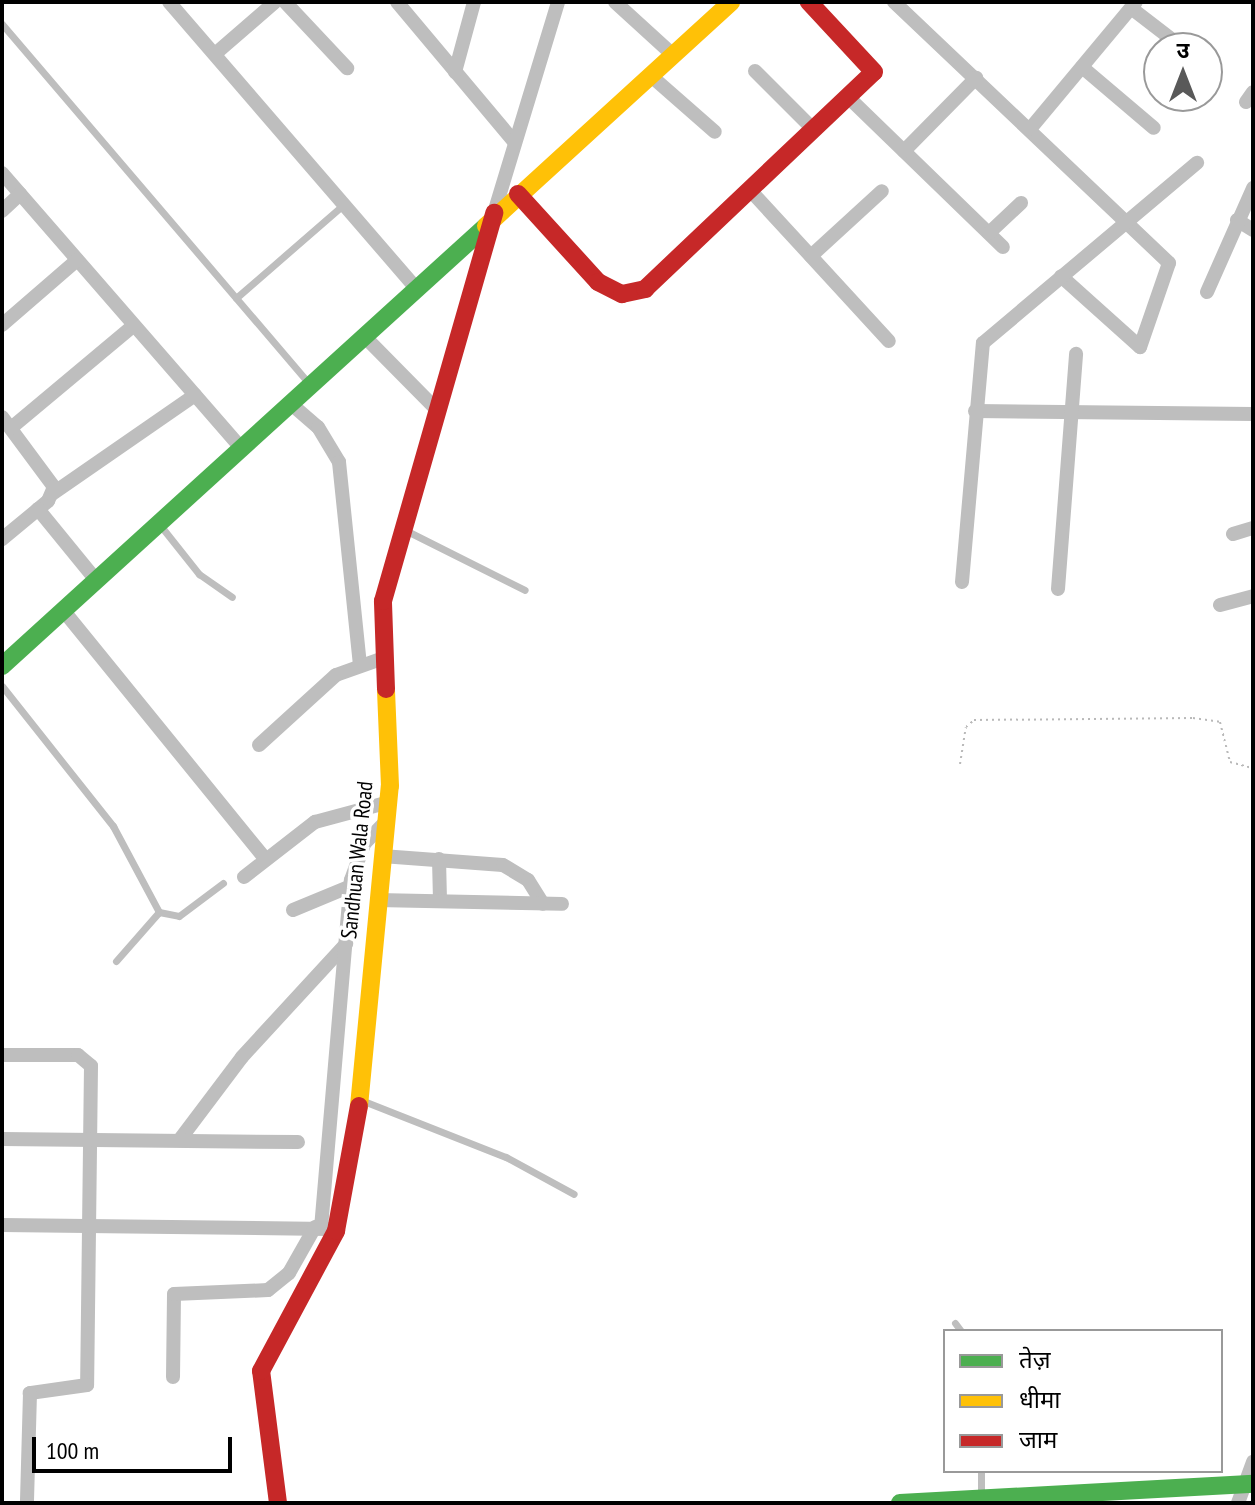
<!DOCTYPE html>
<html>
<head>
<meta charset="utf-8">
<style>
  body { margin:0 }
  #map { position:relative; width:1255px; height:1505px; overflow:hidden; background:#fff; font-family:"PT Sans Narrow","Noto Sans Devanagari",sans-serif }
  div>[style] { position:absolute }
  .path>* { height:2px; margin-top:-1px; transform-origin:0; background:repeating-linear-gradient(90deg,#b9b9b9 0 2px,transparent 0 6px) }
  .lane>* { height:7px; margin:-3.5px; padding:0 3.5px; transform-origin:3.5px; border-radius:3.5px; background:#bebebe }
  .street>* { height:14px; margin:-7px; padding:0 7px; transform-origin:7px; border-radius:7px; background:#bebebe }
  .fast>* { height:18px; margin:-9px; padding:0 9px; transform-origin:9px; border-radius:9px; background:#4caf50 }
  .slow>* { height:18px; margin:-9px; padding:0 9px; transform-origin:9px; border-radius:9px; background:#ffc107 }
  .jam>* { height:18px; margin:-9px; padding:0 9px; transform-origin:9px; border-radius:9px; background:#c62828 }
  span { translate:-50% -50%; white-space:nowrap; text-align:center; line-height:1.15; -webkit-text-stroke:7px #fff; paint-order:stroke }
  .street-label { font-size:22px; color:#000 }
  .frame { position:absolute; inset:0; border:4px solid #000; pointer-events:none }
  .legend { position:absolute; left:943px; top:1329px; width:280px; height:144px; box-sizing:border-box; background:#fff; border:2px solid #999; margin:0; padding:10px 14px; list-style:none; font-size:24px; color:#000 }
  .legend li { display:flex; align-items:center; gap:16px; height:40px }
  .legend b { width:40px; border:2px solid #999 }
  .north { position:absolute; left:1143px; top:32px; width:80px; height:80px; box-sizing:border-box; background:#fff; border:2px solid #999; border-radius:50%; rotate:0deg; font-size:22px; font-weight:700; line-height:32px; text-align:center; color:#000 }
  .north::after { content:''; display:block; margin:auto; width:28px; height:36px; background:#595959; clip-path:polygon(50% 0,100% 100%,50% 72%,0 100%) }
  .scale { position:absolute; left:32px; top:1437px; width:200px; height:36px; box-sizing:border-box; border:4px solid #000; border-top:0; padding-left:10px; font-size:24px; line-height:28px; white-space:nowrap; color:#000; -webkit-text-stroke:6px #fff; paint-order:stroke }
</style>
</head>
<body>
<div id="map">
  <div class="path">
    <div style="left:960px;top:764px;width:37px;rotate:-81deg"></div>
    <div style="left:966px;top:727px;width:11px;rotate:-41deg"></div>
    <div style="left:974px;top:720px;width:219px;rotate:-0.5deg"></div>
    <div style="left:1193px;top:718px;width:27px;rotate:8deg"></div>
    <div style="left:1220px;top:722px;width:41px;rotate:76deg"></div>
    <div style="left:1230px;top:762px;width:24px;rotate:15deg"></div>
  </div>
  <div class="lane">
    <div style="left:2px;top:24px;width:474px;rotate:49.5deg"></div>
    <div style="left:236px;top:298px;width:142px;rotate:-41deg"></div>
    <div style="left:160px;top:525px;width:63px;rotate:51.5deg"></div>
    <div style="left:199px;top:574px;width:40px;rotate:34.9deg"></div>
    <div style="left:403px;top:529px;width:136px;rotate:26.6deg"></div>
    <div style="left:2px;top:686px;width:179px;rotate:51.6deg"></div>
    <div style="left:113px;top:826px;width:98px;rotate:61.9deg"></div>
    <div style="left:159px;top:912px;width:20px;rotate:11deg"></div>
    <div style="left:179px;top:916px;width:55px;rotate:-36.9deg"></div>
    <div style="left:116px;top:961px;width:65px;rotate:-48.7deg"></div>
    <div style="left:361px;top:1100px;width:156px;rotate:21.5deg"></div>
    <div style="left:506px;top:1157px;width:77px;rotate:28.6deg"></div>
    <div style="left:955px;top:1323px;width:10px;rotate:53deg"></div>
    <div style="left:981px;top:1493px;width:22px;rotate:-90deg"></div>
  </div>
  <div class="street">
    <div style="left:169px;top:2px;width:378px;rotate:49.2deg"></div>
    <div style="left:285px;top:2px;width:91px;rotate:46.8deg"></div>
    <div style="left:397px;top:2px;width:180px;rotate:50deg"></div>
    <div style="left:615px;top:2px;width:79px;rotate:42.4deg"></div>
    <div style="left:894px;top:2px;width:379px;rotate:43.5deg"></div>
    <div style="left:1169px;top:263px;width:89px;rotate:109deg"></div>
    <div style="left:1140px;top:347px;width:106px;rotate:-138.1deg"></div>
    <div style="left:1131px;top:8px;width:66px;rotate:37.6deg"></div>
    <div style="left:215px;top:54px;width:79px;rotate:-40.9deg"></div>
    <div style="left:1082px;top:67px;width:94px;rotate:40.3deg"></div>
    <div style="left:755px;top:71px;width:82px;rotate:45deg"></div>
    <div style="left:455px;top:72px;width:73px;rotate:-74.8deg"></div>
    <div style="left:650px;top:75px;width:86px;rotate:41.2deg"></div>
    <div style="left:847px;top:96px;width:217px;rotate:44.1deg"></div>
    <div style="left:1246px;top:102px;width:12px;rotate:-55deg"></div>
    <div style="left:1030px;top:129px;width:165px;rotate:-50.2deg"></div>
    <div style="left:904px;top:151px;width:103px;rotate:-45.4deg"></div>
    <div style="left:2px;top:173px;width:364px;rotate:49deg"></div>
    <div style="left:750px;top:190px;width:205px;rotate:47.4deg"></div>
    <div style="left:2px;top:211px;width:25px;rotate:-43deg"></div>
    <div style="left:494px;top:213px;width:220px;rotate:-73.1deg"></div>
    <div style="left:1237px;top:220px;width:19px;rotate:32deg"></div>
    <div style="left:989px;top:233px;width:44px;rotate:-43.2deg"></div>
    <div style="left:811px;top:256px;width:96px;rotate:-42.5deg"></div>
    <div style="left:1207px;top:292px;width:114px;rotate:-66.1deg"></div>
    <div style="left:2px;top:325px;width:99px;rotate:-40.9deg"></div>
    <div style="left:364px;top:336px;width:101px;rotate:45.4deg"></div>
    <div style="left:290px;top:403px;width:37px;rotate:41deg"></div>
    <div style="left:318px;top:427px;width:41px;rotate:59deg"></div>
    <div style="left:339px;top:462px;width:205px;rotate:84.1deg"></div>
    <div style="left:975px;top:411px;width:278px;rotate:0.6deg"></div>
    <div style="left:2px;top:417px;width:87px;rotate:53.4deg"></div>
    <div style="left:54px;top:487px;width:15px;rotate:113deg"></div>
    <div style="left:48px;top:501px;width:60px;rotate:140.4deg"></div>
    <div style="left:11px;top:428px;width:160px;rotate:-39.9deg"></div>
    <div style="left:52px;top:494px;width:174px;rotate:-34.7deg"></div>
    <div style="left:38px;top:509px;width:92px;rotate:50.8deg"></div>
    <div style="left:1233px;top:534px;width:21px;rotate:-17deg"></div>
    <div style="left:962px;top:582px;width:240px;rotate:-85deg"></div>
    <div style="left:983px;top:343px;width:280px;rotate:-40.1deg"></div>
    <div style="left:1058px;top:589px;width:236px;rotate:-85.6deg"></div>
    <div style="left:1220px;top:605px;width:34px;rotate:-15deg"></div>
    <div style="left:63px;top:610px;width:317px;rotate:50.9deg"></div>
    <div style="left:259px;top:745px;width:104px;rotate:-42.3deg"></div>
    <div style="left:336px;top:675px;width:48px;rotate:-19.6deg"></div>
    <div style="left:382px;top:856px;width:121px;rotate:4.3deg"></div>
    <div style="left:503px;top:865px;width:29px;rotate:31deg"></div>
    <div style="left:528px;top:880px;width:28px;rotate:58deg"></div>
    <div style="left:439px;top:859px;width:42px;rotate:88.6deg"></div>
    <div style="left:244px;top:877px;width:90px;rotate:-37.8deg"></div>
    <div style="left:315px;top:822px;width:77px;rotate:-15.1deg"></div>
    <div style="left:377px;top:900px;width:185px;rotate:1.2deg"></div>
    <div style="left:293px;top:910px;width:63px;rotate:-22.5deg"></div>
    <div style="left:2px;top:1055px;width:76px"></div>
    <div style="left:78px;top:1055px;width:17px;rotate:40deg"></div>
    <div style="left:91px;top:1066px;width:319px;rotate:90.7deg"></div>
    <div style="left:87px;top:1385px;width:58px;rotate:172deg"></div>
    <div style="left:30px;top:1393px;width:110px;rotate:91.6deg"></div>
    <div style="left:181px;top:1138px;width:101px;rotate:-53deg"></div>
    <div style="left:242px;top:1057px;width:154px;rotate:-47.4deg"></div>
    <div style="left:2px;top:1139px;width:296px;rotate:0.6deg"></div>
    <div style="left:2px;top:1225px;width:326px;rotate:0.7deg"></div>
    <div style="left:321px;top:1228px;width:349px;rotate:-85.1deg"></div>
    <div style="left:351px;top:880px;width:38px;rotate:-70deg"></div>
    <div style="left:364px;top:844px;width:33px;rotate:-46deg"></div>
    <div style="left:173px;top:1377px;width:83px;rotate:-89.3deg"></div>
    <div style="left:174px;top:1294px;width:94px;rotate:-2.4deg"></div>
    <div style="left:268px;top:1290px;width:27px;rotate:-39deg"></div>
    <div style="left:289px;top:1273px;width:53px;rotate:-60.5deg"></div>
    <div style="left:1238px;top:1503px;width:44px;rotate:-69.9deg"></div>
  </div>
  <div class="fast">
    <div style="left:2px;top:666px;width:654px;rotate:-42.27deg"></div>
    <div style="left:900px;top:1503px;width:354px;rotate:-3.1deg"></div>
  </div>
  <div class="slow">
    <div style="left:486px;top:226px;width:332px;rotate:-42.4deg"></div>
    <div style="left:359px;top:1106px;width:321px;rotate:-84.5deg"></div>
    <div style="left:390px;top:786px;width:97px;rotate:-92.4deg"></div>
  </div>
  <div class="jam">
    <div style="left:518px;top:194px;width:119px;rotate:47.7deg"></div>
    <div style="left:598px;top:282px;width:27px;rotate:27deg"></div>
    <div style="left:622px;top:294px;width:24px;rotate:-12deg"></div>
    <div style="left:645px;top:289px;width:315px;rotate:-43.5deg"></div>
    <div style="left:874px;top:72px;width:96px;rotate:-132.9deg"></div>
    <div style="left:386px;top:689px;width:88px;rotate:-92deg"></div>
    <div style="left:383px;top:601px;width:404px;rotate:-74deg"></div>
    <div style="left:278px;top:1503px;width:133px;rotate:-97.3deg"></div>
    <div style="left:261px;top:1371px;width:159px;rotate:-61.8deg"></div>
    <div style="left:336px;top:1231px;width:127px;rotate:-79.6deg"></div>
  </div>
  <div class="street-label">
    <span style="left:357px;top:860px;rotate:-84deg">Sandhuan Wala Road</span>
  </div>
  <div class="frame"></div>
  <ul class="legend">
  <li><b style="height:10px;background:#4caf50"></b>तेज़</li>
  <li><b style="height:10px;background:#ffc107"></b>धीमा</li>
  <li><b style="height:10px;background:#c62828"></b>जाम</li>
  </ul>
  <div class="north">उ</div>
  <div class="scale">100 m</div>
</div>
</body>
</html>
